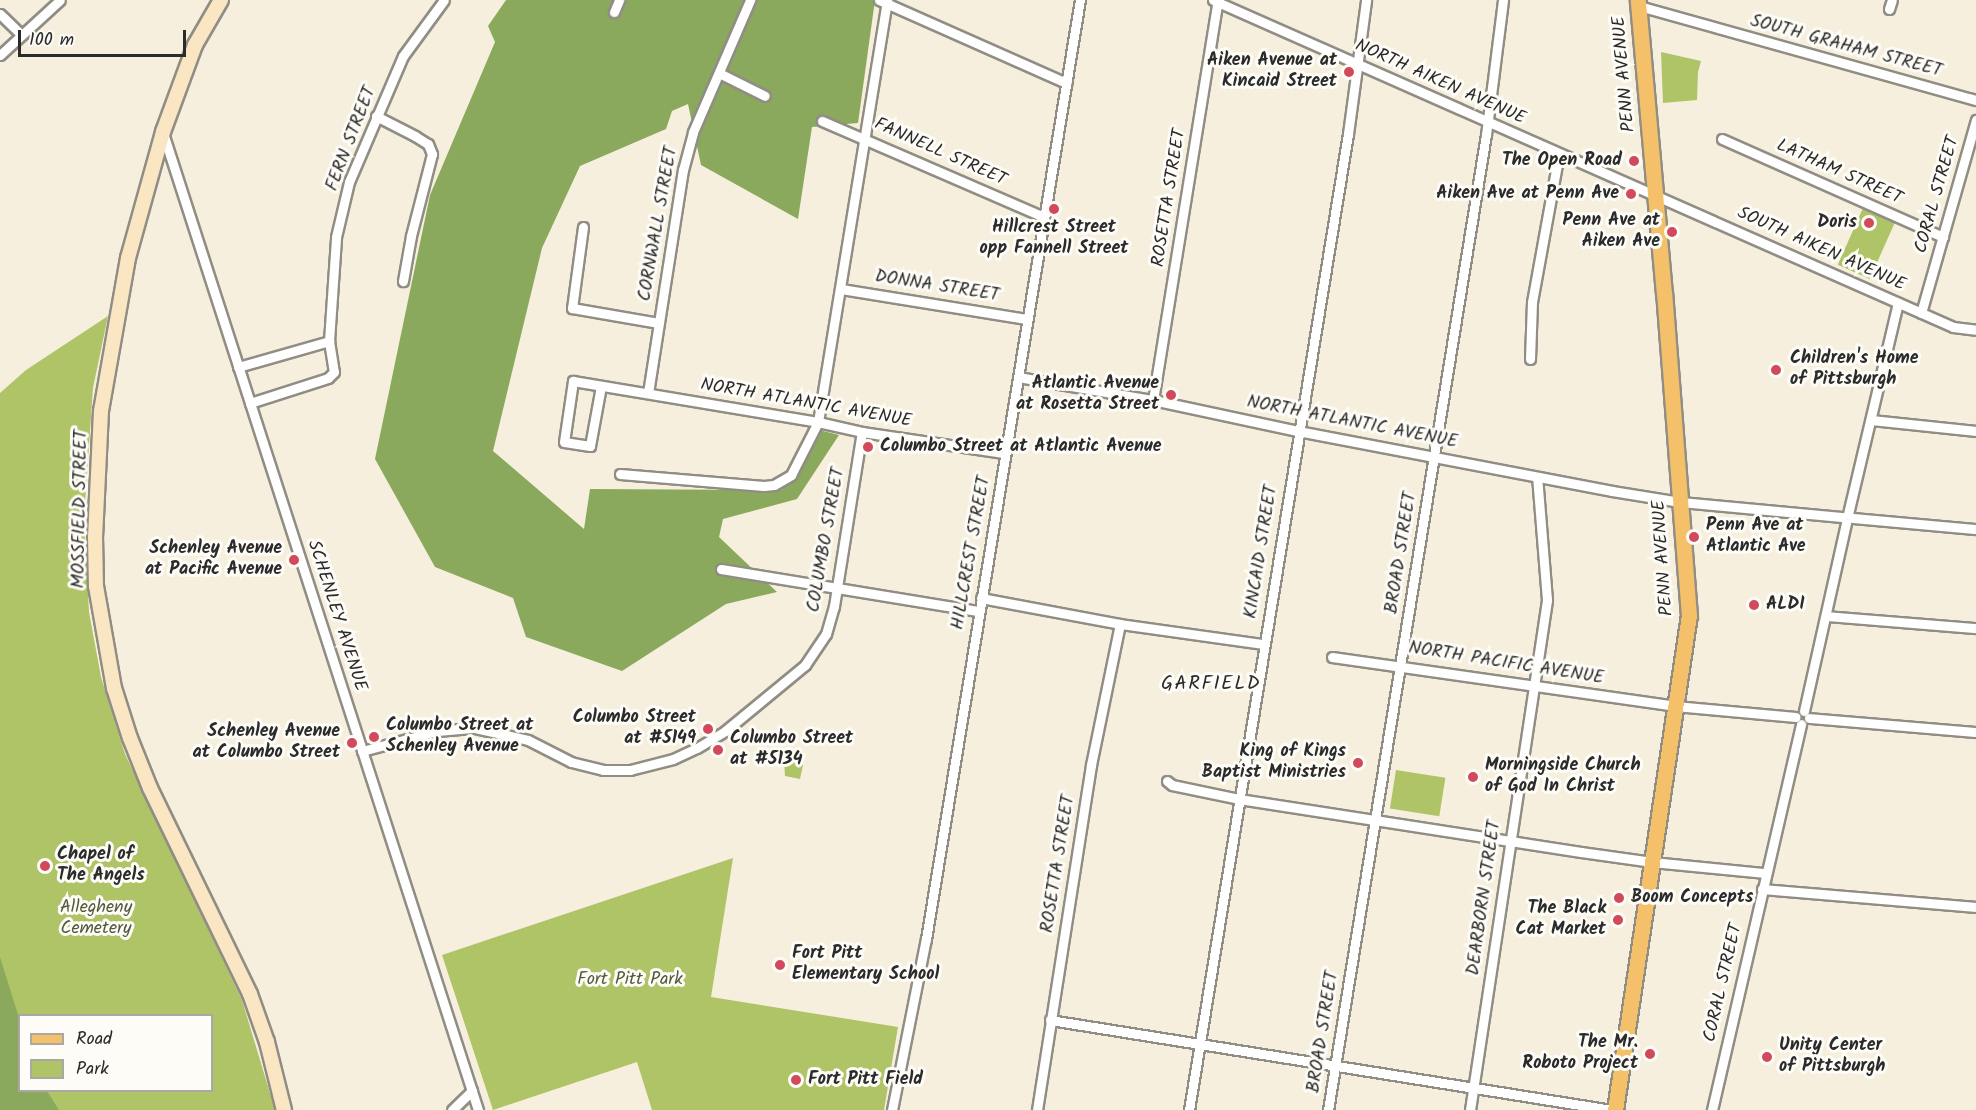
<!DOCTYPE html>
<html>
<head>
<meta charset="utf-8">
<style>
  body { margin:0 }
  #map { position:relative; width:1976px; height:1110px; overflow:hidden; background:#f6efdd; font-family:Kalam,sans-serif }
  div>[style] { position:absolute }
  .green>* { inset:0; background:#afc367; transform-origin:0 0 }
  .forest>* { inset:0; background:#8ba95c }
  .roads { filter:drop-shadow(2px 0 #908d84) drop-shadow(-2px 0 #908d84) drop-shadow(0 2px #908d84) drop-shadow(0 -2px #908d84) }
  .street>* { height:9px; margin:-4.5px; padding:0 4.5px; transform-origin:4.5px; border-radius:4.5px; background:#fff }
  .secondary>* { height:14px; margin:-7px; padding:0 7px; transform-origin:7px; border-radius:7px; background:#fbe6c3 }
  .primary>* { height:15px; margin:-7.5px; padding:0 7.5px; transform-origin:7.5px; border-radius:7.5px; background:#f4c16a }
  .dots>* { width:16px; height:16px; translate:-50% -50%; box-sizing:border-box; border:3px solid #fdfcf7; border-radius:50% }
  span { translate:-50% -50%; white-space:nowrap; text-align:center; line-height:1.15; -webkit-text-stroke:6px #fdfcf7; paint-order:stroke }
  .street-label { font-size:18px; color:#2b2b2b }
  .poi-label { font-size:18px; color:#2b2b2b; font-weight:700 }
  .right { translate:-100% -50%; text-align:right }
  .left { translate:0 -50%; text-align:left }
  .park-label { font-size:18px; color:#53593d }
  .neighbourhood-label { font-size:20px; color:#2b2b2b; letter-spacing:1.5px }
  .legend { position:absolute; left:18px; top:1014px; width:195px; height:78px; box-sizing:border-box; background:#fdfcf7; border:2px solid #a9a8a5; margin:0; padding:8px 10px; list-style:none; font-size:18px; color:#2b2b2b }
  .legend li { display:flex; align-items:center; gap:12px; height:30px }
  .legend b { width:30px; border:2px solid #a9a8a5 }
  .scale { position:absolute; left:18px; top:30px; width:168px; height:27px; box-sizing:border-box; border:3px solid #2b2b2b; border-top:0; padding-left:8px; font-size:18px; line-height:21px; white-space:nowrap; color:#2b2b2b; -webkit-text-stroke:4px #fdfcf7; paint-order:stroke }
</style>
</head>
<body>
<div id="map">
  <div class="green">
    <div style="clip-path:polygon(1661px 52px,1701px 61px,1698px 72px,1697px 100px,1663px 103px)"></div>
    <div style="left:1863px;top:208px;width:35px;height:62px;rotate:24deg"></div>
    <div style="clip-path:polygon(evenodd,108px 316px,93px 388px,84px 518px,89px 612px,101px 677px,125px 754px,242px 1000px,275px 1110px,0 1110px,0 393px,26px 370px,108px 316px,20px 1016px,212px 1016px,212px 1090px,20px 1090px,20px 1016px)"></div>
    <div style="clip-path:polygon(793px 749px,803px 765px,800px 779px,785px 776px,784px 760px)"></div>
    <div style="left:1396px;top:770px;width:50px;height:39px;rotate:9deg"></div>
    <div style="clip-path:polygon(733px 858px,711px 997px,898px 1027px,884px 1110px,652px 1110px,637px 1062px,493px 1110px,442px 955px)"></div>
  </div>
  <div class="forest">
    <div style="clip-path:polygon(506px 0,875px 0,858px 123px,812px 127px,798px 219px,701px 165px,688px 104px,672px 111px,666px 129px,580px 166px,542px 248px,493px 451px,584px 529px,590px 489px,782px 490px,819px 430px,839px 435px,797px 499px,723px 519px,719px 537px,777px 592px,726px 604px,622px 671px,526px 637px,513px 598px,435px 567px,375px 459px,430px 195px,495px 42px,488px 26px)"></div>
    <div style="clip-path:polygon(0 957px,19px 1018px,20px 1090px,47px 1091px,59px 1110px,0 1110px)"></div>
  </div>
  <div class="roads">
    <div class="street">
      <div style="left:879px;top:0;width:205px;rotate:23.9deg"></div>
      <div style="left:1213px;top:0;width:809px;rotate:23.84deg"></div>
      <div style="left:1953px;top:327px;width:23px;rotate:7deg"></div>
      <div style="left:1639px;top:6px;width:350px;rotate:15.6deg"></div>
      <div style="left:1889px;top:9px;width:9px;rotate:-72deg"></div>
      <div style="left:614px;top:12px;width:13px;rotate:-67deg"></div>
      <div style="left:0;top:14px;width:29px;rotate:44deg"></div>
      <div style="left:0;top:55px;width:81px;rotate:-42.5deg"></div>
      <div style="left:719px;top:73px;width:51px;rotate:26.6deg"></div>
      <div style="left:376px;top:116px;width:44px;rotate:27.1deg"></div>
      <div style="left:415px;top:136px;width:15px;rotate:32deg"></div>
      <div style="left:428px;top:144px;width:11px;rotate:68deg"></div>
      <div style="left:432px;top:154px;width:85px;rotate:104.4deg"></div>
      <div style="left:411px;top:236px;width:46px;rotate:100.1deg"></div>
      <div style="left:822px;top:121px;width:242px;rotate:23.4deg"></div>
      <div style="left:163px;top:133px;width:1027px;rotate:72.13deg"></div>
      <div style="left:1722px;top:139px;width:242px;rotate:23.9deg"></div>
      <div style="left:583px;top:227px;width:82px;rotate:97.7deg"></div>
      <div style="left:572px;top:308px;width:88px;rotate:9.8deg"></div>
      <div style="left:841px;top:289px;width:188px;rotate:9.2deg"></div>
      <div style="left:1921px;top:313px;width:201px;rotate:-74.1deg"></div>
      <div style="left:329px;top:341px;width:104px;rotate:-86.1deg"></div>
      <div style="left:336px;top:237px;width:57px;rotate:-76.7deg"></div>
      <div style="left:349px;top:182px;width:137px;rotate:-66.8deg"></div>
      <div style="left:403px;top:56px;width:69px;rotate:-53.8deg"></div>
      <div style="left:1530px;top:359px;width:57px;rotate:-88deg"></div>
      <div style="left:1532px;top:302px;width:150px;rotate:-79.7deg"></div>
      <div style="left:238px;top:367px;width:95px;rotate:-15.9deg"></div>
      <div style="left:329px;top:341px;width:31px;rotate:81deg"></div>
      <div style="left:334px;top:372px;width:8px;rotate:135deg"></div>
      <div style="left:328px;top:378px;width:82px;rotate:162.2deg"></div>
      <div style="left:1018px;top:377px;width:137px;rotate:9.7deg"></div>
      <div style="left:1153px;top:400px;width:148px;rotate:12.1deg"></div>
      <div style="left:1298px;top:431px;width:320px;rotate:10.8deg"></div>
      <div style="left:1612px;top:491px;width:69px;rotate:9.2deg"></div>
      <div style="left:1680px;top:502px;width:163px;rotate:5.3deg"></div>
      <div style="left:601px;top:386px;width:61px;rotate:100.4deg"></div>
      <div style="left:590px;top:446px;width:26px;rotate:-171deg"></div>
      <div style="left:564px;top:442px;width:62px;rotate:-81.6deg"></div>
      <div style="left:573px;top:381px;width:248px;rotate:9.5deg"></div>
      <div style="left:818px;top:422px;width:45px;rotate:12.8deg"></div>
      <div style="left:862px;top:432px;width:145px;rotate:8.4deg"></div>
      <div style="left:648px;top:393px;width:226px;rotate:-81.1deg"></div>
      <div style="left:683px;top:170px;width:39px;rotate:-75deg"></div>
      <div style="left:693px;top:132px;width:144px;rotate:-66.6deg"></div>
      <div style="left:1153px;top:400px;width:405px;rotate:-80.8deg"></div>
      <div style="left:1871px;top:420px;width:106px;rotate:6deg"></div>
      <div style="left:620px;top:474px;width:144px;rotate:4.8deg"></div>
      <div style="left:764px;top:486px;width:10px;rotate:-6deg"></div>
      <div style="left:774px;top:485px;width:20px;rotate:-30deg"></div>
      <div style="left:791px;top:475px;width:59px;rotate:-63deg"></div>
      <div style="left:818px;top:422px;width:428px;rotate:-80.7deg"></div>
      <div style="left:1848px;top:514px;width:217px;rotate:-76.7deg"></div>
      <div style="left:1852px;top:518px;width:124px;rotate:5.1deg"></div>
      <div style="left:721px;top:569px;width:260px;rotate:9.3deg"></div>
      <div style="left:981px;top:598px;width:141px;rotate:10.6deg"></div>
      <div style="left:1120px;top:624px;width:144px;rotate:8deg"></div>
      <div style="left:1826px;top:616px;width:150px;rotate:4.6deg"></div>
      <div style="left:1332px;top:657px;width:346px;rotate:8.1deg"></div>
      <div style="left:1675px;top:706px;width:121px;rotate:5.2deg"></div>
      <div style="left:1804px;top:711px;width:193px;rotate:-77.4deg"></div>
      <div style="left:1809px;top:718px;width:168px;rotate:4.8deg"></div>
      <div style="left:362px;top:751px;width:78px;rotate:-14.9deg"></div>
      <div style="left:437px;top:731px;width:38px;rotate:-5deg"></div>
      <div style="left:475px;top:728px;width:54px;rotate:12.8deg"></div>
      <div style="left:528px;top:740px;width:48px;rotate:27.1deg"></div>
      <div style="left:571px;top:762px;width:33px;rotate:14deg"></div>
      <div style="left:603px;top:770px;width:27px"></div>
      <div style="left:630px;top:770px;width:44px;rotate:-14.3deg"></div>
      <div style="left:673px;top:759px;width:26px;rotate:-25deg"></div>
      <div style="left:697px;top:748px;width:33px;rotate:-31deg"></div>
      <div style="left:725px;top:731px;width:104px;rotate:-39.5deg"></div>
      <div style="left:805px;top:665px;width:37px;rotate:-56deg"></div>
      <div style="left:826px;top:634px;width:29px;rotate:-74deg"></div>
      <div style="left:834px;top:606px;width:176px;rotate:-80.9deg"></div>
      <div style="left:1167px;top:781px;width:6px;rotate:39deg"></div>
      <div style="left:1172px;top:785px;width:68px;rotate:11.8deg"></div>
      <div style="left:1239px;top:799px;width:346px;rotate:8.8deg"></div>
      <div style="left:1581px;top:852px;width:72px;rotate:8deg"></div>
      <div style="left:1652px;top:862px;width:114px;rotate:5.6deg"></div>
      <div style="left:1762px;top:889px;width:215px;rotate:4.8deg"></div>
      <div style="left:1050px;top:1020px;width:569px;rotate:9.1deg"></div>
      <div style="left:452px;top:1110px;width:28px;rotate:-44deg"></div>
      <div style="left:892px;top:1110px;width:174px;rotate:-78.8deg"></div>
      <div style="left:926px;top:939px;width:952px;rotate:-80.69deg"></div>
      <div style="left:1037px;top:1110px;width:349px;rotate:-81.1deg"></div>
      <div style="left:1091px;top:765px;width:144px;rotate:-78.4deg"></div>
      <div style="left:1189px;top:1110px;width:989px;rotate:-80.75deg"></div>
      <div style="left:1348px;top:134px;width:135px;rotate:-82.3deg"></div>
      <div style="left:1328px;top:1110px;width:988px;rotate:-80.8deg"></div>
      <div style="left:1486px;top:135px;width:136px;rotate:-82.8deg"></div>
      <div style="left:1470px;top:1110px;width:516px;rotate:-81.41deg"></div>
      <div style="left:1547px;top:600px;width:123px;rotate:-94.6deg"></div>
      <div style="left:1712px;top:1110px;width:396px;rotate:-77deg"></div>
    </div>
    <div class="secondary">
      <div style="left:221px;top:0;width:52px;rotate:120deg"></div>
      <div style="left:195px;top:45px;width:93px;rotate:110.2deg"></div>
      <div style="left:163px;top:132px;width:131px;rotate:105.5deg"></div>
      <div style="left:128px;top:258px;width:155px;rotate:100deg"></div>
      <div style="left:101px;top:411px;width:125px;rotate:92.7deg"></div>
      <div style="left:95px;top:536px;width:50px;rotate:88.9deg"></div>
      <div style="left:96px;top:586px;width:104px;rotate:80deg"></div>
      <div style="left:114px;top:688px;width:52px;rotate:72.3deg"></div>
      <div style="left:130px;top:738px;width:54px;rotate:68.2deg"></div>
      <div style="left:150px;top:788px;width:229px;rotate:64.1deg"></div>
      <div style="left:250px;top:994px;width:51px;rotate:70.5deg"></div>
      <div style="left:267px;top:1042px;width:70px;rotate:76deg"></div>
    </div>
    <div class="primary">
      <div style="left:1615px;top:1110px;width:500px;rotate:-81.5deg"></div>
      <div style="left:1689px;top:616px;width:323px;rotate:-94.4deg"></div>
      <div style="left:1664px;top:294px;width:295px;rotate:-95.1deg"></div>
    </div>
  </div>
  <div class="dots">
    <div style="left:1349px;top:72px;background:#d1495b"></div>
    <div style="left:1634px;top:161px;background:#d1495b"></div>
    <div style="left:1631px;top:194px;background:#d1495b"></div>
    <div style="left:1054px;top:209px;background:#d1495b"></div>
    <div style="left:1869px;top:223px;background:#d1495b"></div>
    <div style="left:1672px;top:232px;background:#d1495b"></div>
    <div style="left:1776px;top:370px;background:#d1495b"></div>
    <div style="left:1171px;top:395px;background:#d1495b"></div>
    <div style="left:868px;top:447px;background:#d1495b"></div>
    <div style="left:1694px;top:537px;background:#d1495b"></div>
    <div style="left:294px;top:560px;background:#d1495b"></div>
    <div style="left:1754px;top:605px;background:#d1495b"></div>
    <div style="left:708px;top:729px;background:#d1495b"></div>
    <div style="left:374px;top:737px;background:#d1495b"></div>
    <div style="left:352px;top:743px;background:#d1495b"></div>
    <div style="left:718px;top:750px;background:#d1495b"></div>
    <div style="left:1358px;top:763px;background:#d1495b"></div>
    <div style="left:1473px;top:777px;background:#d1495b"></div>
    <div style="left:45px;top:866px;background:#d1495b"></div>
    <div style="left:1619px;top:898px;background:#d1495b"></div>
    <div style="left:1618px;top:920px;background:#d1495b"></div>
    <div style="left:780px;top:965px;background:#d1495b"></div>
    <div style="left:1650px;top:1054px;background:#d1495b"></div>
    <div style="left:1767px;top:1057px;background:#d1495b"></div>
    <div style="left:796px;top:1080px;background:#d1495b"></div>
  </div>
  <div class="street-label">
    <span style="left:1846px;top:47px;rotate:15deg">SOUTH GRAHAM STREET</span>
    <span style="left:1625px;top:74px;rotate:-95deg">PENN AVENUE</span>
    <span style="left:1440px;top:83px;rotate:24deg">NORTH AIKEN AVENUE</span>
    <span style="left:352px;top:139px;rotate:-69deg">FERN STREET</span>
    <span style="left:940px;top:153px;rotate:24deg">FANNELL STREET</span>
    <span style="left:1839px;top:173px;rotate:24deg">LATHAM STREET</span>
    <span style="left:1938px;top:195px;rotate:-74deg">CORAL STREET</span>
    <span style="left:1170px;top:198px;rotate:-81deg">ROSETTA STREET</span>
    <span style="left:659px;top:224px;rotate:-80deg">CORNWALL STREET</span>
    <span style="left:1821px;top:250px;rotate:24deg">SOUTH AIKEN AVENUE</span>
    <span style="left:937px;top:287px;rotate:9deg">DONNA STREET</span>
    <span style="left:806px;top:404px;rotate:10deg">NORTH ATLANTIC AVENUE</span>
    <span style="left:1352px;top:423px;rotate:11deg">NORTH ATLANTIC AVENUE</span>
    <span style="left:81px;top:509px;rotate:-89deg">MOSSFIELD STREET</span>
    <span style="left:827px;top:540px;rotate:-80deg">COLUMBO STREET</span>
    <span style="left:1262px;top:552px;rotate:-81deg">KINCAID STREET</span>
    <span style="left:972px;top:553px;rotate:-80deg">HILLCREST STREET</span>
    <span style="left:1402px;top:553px;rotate:-81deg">BROAD STREET</span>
    <span style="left:1664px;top:558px;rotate:-94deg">PENN AVENUE</span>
    <span style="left:336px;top:616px;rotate:72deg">SCHENLEY AVENUE</span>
    <span style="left:1506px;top:664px;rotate:9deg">NORTH PACIFIC AVENUE</span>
    <span style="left:1059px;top:864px;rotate:-81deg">ROSETTA STREET</span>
    <span style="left:1485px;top:898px;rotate:-82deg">DEARBORN STREET</span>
    <span style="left:1724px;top:983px;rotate:-77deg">CORAL STREET</span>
    <span style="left:1324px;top:1032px;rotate:-81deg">BROAD STREET</span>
  </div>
  <div class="poi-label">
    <span class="right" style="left:1337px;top:72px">Aiken Avenue at<br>Kincaid Street</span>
    <span class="right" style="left:1622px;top:161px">The Open Road</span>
    <span class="right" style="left:1619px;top:194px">Aiken Ave at Penn Ave</span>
    <span class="right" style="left:1660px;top:232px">Penn Ave at<br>Aiken Ave</span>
    <span class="right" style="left:1857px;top:223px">Doris</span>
    <span style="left:1054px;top:239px">Hillcrest Street<br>opp Fannell Street</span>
    <span class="left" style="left:1790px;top:370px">Children's Home<br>of Pittsburgh</span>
    <span class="right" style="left:1159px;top:395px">Atlantic Avenue<br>at Rosetta Street</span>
    <span class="left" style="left:880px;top:447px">Columbo Street at Atlantic Avenue</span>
    <span class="left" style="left:1706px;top:537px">Penn Ave at<br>Atlantic Ave</span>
    <span class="right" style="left:282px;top:560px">Schenley Avenue<br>at Pacific Avenue</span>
    <span class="left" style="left:1766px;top:605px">ALDI</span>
    <span class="right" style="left:696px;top:729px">Columbo Street<br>at #5149</span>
    <span class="left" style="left:386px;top:737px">Columbo Street at<br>Schenley Avenue</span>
    <span class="right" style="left:340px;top:743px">Schenley Avenue<br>at Columbo Street</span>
    <span class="left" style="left:730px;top:750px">Columbo Street<br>at #5134</span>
    <span class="right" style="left:1346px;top:763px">King of Kings<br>Baptist Ministries</span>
    <span class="left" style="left:1485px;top:777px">Morningside Church<br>of God In Christ</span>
    <span class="left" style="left:57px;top:866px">Chapel of<br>The Angels</span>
    <span class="left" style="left:1631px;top:898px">Boom Concepts</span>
    <span class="right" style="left:1606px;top:920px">The Black<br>Cat Market</span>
    <span class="left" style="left:792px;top:965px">Fort Pitt<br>Elementary School</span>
    <span class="right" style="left:1638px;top:1054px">The Mr.<br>Roboto Project</span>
    <span class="left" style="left:1779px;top:1057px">Unity Center<br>of Pittsburgh</span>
    <span class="left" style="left:808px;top:1080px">Fort Pitt Field</span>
  </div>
  <div class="park-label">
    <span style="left:96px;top:919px">Allegheny<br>Cemetery</span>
    <span style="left:630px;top:980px">Fort Pitt Park</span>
  </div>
  <div class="neighbourhood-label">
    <span style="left:1211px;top:684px">GARFIELD</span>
  </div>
  <ul class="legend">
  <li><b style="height:8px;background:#f4c16a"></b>Road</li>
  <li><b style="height:16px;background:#afc367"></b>Park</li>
  </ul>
  <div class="scale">100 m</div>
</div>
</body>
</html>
